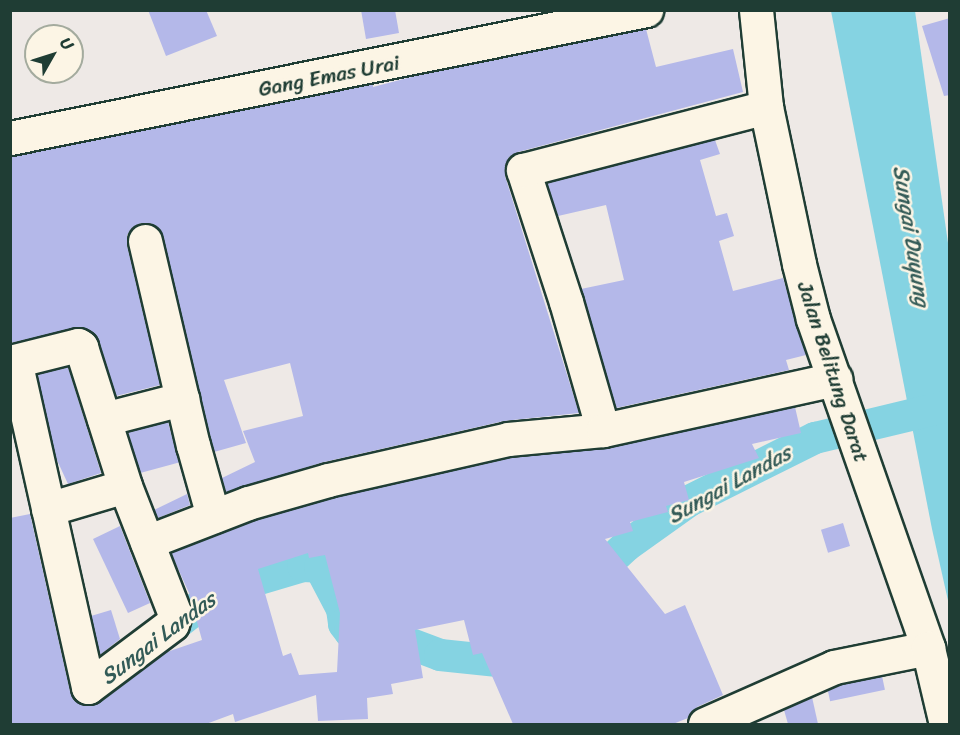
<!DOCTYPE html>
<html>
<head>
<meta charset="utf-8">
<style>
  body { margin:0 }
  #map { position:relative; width:960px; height:735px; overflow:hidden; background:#eee9e6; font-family:Sriracha,sans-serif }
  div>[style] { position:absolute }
  .water>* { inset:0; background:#85d3e2 }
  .canal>* { height:32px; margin:-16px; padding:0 16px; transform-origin:16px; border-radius:16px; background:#85d3e2 }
  .building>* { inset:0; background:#b4b8e9; transform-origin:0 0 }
  .roads { filter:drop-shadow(2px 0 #1f3d34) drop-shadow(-2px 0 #1f3d34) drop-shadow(0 2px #1f3d34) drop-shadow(0 -2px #1f3d34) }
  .minor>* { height:33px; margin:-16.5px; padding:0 16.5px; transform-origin:16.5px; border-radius:16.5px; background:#fcf5e5 }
  .major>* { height:33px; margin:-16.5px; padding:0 16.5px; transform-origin:16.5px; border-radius:16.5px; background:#fcf5e5 }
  span { translate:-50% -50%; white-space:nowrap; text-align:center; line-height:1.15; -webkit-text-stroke:5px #fcf5e5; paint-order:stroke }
  .street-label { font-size:21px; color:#1f3d34 }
  .water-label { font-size:22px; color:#335b57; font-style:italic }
  .frame { position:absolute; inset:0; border:12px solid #1f3d34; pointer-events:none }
  .north { position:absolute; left:24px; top:24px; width:60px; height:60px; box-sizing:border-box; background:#fcf5e5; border:2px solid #a4ab9e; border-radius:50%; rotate:51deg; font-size:16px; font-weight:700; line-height:24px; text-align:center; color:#1f3d34 }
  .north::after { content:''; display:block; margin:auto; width:21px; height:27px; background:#1f3d34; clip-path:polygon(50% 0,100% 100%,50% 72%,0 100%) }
</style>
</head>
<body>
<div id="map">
  <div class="water">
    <div style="clip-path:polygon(831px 11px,915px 11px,950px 257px,949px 605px,932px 529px)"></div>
  </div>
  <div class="canal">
    <div style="left:585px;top:584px;width:56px;rotate:-42.8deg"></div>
    <div style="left:626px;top:546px;width:77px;rotate:-35.5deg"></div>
    <div style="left:689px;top:501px;width:141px;rotate:-26.6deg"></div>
    <div style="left:815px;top:438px;width:129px;rotate:-13.5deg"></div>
    <div style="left:158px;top:638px;width:77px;rotate:-37.6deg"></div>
    <div style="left:219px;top:591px;width:88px;rotate:-16.6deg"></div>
    <div style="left:303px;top:566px;width:17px;rotate:3deg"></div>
    <div style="left:320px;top:567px;width:47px;rotate:62.4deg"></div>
    <div style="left:342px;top:609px;width:15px;rotate:82deg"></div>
    <div style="left:344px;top:624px;width:10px;rotate:53deg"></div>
    <div style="left:350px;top:632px;width:21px;rotate:-8deg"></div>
    <div style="left:371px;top:629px;width:74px;rotate:20.6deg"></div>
    <div style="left:440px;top:655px;width:58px;rotate:5.9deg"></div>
    <div style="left:498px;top:661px;width:28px;rotate:-18deg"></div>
  </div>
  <div class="building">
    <div style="clip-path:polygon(148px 10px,206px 10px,217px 36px,166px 56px)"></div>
    <div style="clip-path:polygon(361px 10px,395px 10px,399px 33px,366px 39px)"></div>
    <div style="clip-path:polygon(950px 18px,950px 95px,944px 96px,922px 26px)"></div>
    <div style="clip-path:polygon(646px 29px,656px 67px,733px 49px,743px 92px,518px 152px,509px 157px,505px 166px,505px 176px,579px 413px,504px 421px,324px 462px,226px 492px,222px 478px,255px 462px,243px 431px,303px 416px,290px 363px,224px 380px,246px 443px,214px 452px,163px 237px,158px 228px,150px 223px,141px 223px,133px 227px,127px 235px,127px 245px,160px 385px,116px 396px,99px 341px,91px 331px,82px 327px,10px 343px,10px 156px,373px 84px,373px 87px,419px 75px)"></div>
    <div style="clip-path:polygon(715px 140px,720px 154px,700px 160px,716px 216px,727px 213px,734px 236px,719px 241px,733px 291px,783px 278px,806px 355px,786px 360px,789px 370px,616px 408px,581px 289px,624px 280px,606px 205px,558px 216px,547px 183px)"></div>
    <div style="clip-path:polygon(68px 367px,101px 473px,68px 484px,56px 458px,37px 375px)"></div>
    <div style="clip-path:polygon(evenodd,795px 407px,801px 433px,752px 444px,759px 458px,684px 482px,689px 500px,666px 506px,668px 512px,630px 522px,633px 531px,605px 539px,665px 614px,685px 605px,723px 695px,697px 707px,688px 718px,673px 724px,513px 724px,482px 653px,473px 655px,464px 620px,415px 630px,423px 678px,391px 684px,393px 694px,367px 698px,368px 719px,318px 721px,316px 695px,235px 722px,233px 714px,206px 724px,10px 724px,10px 518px,30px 514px,70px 691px,74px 700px,90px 706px,99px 702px,164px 653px,202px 640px,189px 593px,171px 553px,254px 521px,333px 498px,511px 458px,607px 448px,795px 407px,308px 553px,309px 558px,325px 555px,340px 613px,337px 672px,299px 675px,291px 653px,283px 656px,258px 569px,308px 553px)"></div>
    <div style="left:168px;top:422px;width:42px;height:41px;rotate:75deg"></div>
    <div style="clip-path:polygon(187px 494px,190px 505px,158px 518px,154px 510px)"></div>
    <div style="left:843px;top:523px;width:24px;height:23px;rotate:73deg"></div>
    <div style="clip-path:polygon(120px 526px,150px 603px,128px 613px,93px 539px)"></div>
    <div style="clip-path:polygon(111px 610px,120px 639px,100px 655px,91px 616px)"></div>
    <div style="left:882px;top:676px;width:14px;height:56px;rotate:78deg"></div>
    <div style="clip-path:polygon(812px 697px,818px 724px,788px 724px,784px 710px)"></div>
  </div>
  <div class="roads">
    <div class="minor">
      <div style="left:10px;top:138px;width:649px;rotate:-11.38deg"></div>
      <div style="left:145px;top:241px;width:210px;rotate:76.8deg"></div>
      <div style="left:193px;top:445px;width:74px;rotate:74.3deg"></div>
      <div style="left:10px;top:362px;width:70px;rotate:-14deg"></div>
      <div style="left:78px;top:345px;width:4px;rotate:34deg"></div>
      <div style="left:81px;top:347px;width:146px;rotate:72.4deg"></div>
      <div style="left:125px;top:486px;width:137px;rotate:68.7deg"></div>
      <div style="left:175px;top:614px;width:10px;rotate:107deg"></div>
      <div style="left:172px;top:624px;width:105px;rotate:143.1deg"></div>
      <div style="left:88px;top:687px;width:334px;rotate:-102.6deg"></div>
      <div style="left:104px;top:419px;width:81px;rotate:-14.4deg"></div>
      <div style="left:603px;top:430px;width:133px;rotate:-106.1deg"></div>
      <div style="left:566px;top:302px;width:139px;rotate:-108deg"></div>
      <div style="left:523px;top:170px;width:251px;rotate:-14.5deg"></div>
      <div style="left:48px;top:509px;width:80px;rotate:-16.6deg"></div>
      <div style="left:147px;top:542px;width:108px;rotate:-21.1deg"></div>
      <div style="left:248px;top:503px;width:83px;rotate:-16deg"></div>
      <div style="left:328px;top:480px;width:185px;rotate:-12.8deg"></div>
      <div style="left:508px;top:439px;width:95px;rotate:-5.4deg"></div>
      <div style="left:603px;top:430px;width:238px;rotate:-12.4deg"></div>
      <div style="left:705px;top:724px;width:141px;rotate:-23.8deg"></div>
      <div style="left:834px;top:667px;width:96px;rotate:-11.4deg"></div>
    </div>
    <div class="major">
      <div style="left:756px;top:10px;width:98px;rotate:84.1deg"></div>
      <div style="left:766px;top:107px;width:160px;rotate:78.1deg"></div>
      <div style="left:799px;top:264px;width:57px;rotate:75.7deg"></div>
      <div style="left:813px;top:319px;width:349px;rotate:70.7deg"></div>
      <div style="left:928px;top:648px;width:78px;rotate:76.7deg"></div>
    </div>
  </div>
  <div class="street-label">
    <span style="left:329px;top:76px;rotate:-11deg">Gang Emas Urai</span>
    <span style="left:833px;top:372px;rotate:72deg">Jalan Belitung Darat</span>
  </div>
  <div class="water-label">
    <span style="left:912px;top:236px;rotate:81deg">Sungai Duyung</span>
    <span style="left:729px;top:484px;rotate:-29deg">Sungai Landas</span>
    <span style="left:158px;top:638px;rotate:-37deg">Sungai Landas</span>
  </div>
  <div class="frame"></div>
  <div class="north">U</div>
</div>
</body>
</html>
